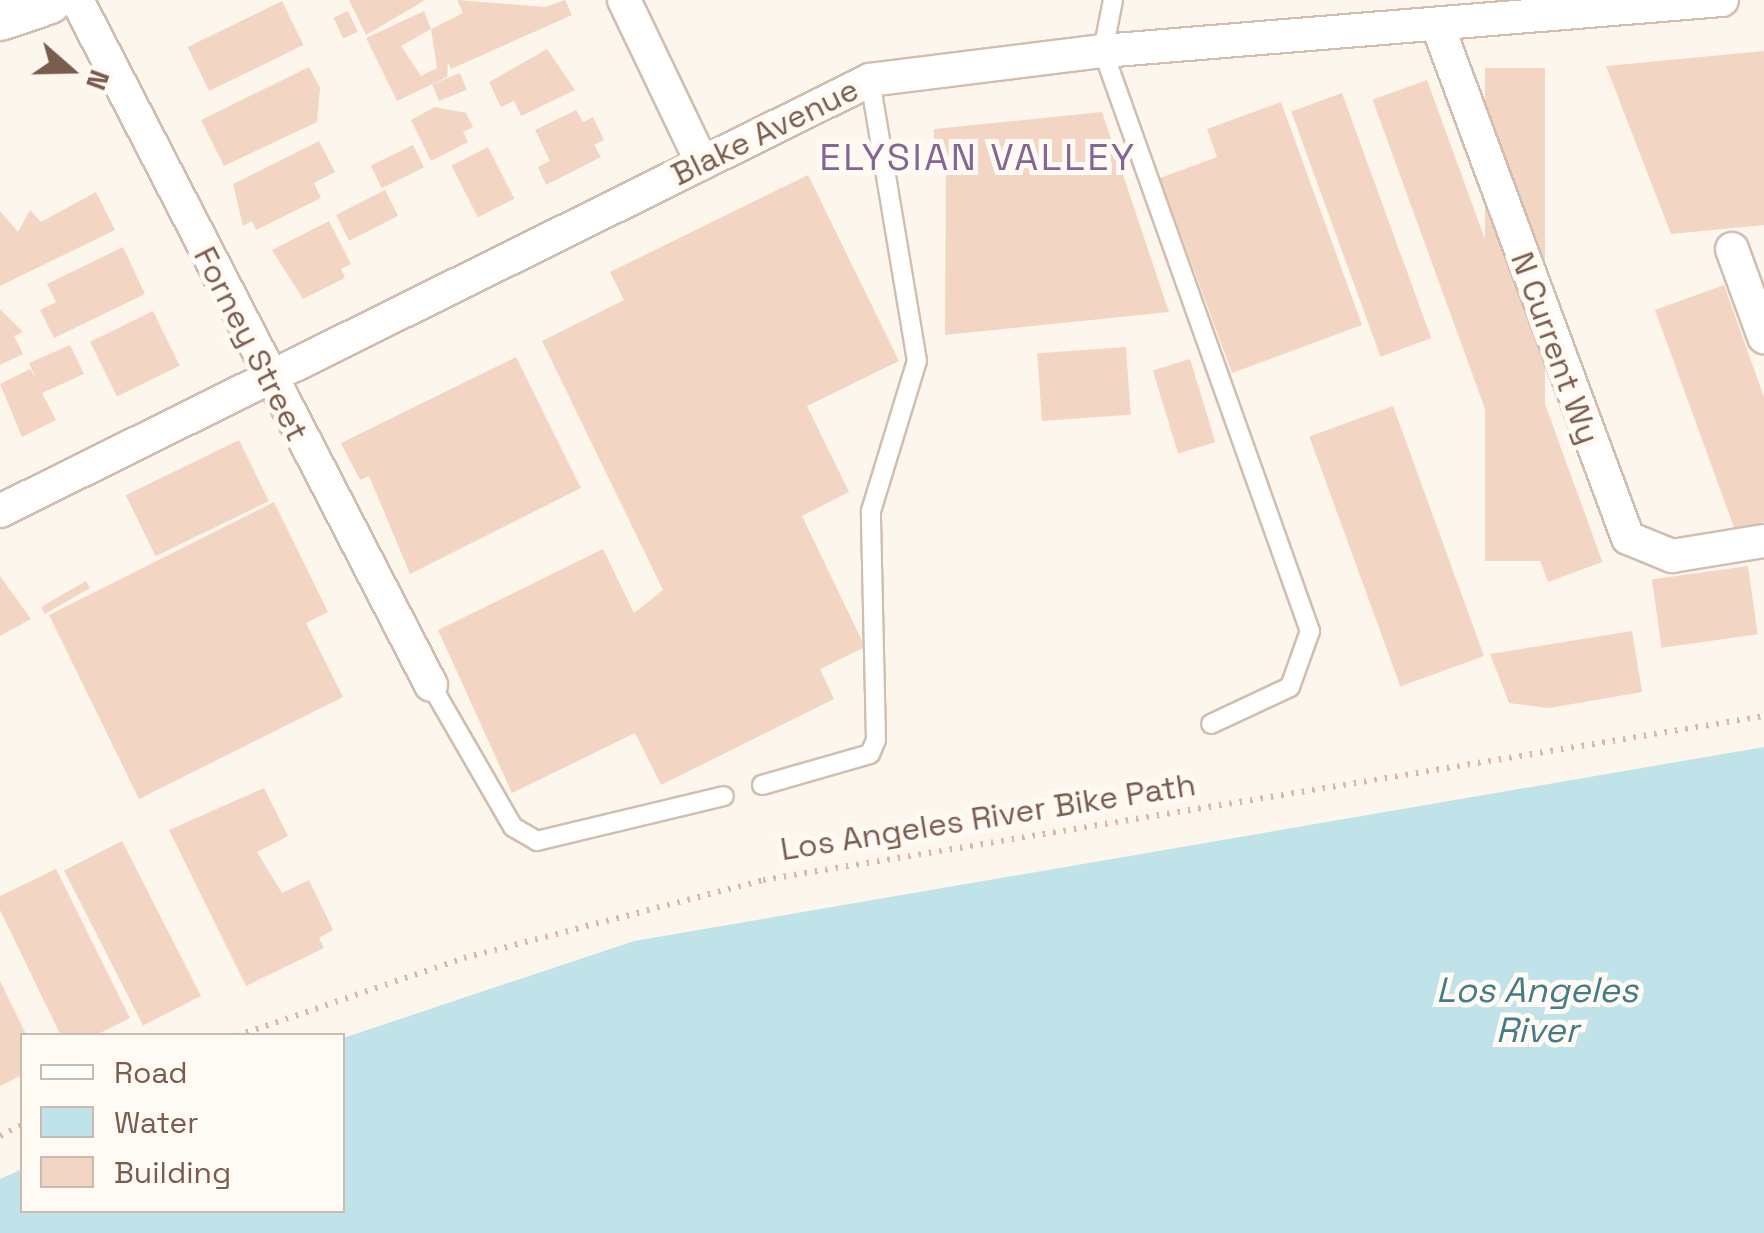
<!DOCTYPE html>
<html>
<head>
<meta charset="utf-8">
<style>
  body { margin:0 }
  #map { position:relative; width:1764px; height:1233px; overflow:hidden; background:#fdf6ec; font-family:"Space Grotesk",sans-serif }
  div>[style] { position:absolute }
  .water>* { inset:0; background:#bfe3e8 }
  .building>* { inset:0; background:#f3d5c3; transform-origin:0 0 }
  .path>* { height:6px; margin-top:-3px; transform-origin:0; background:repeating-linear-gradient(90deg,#d9b8a5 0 2.5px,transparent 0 10.5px) }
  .roads { filter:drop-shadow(2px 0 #d1beb0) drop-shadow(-2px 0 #d1beb0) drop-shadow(0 2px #d1beb0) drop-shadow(0 -2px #d1beb0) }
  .lane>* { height:18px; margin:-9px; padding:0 9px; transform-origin:9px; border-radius:9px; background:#fff }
  .street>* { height:32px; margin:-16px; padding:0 16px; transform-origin:16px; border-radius:16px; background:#fff }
  .secondary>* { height:48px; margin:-24px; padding:0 24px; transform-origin:24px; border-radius:24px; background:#fff }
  span { translate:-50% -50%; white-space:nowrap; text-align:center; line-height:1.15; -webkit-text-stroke:10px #fffaf3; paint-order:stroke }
  .street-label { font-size:32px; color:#7a5c4d }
  .water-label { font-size:35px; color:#437c86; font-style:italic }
  .quarter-label { font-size:38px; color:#846695; letter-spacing:2.5px }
  .legend { position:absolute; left:20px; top:1033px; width:325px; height:180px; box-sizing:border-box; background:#fffaf3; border:2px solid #cabbb1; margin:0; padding:12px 18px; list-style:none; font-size:30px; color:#7a5c4d }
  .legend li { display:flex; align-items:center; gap:20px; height:50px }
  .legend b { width:50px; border:2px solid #cabbb1 }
  .north { position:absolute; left:20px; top:20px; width:100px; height:100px; -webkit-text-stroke:8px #fffaf3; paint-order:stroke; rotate:110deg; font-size:28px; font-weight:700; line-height:40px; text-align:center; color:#7a5c4d }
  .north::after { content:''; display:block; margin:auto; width:35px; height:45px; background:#7a5c4d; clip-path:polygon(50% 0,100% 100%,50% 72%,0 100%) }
</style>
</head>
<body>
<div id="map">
  <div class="water">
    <div style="clip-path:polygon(1764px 747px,1764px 1233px,0 1233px,0 1179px,22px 1169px,22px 1210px,342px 1210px,343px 1038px,634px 941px)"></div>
  </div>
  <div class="building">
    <div style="clip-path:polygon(349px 0,425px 0,366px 35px)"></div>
    <div style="clip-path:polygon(evenodd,457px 0,546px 7px,565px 0,572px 15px,451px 69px,448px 62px,447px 77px,397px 101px,366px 38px,424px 11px,431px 29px,463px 13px,457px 0,431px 29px,437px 68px,421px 76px,401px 46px,431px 29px)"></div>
    <div style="left:282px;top:1px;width:49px;height:105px;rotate:64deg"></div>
    <div style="left:348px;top:11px;width:23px;height:16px;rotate:65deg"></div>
    <div style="clip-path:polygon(547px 49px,575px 90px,521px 116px,514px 101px,501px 107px,489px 82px)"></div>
    <div style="clip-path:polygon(1764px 51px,1764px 225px,1671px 234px,1606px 66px)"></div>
    <div style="clip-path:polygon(309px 67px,320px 88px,317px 122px,224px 166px,201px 120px)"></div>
    <div style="left:1485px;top:68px;width:60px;height:493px"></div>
    <div style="left:460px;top:73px;width:18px;height:30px;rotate:68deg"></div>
    <div style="left:1427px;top:80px;width:513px;height:58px;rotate:70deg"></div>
    <div style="left:1342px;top:93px;width:261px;height:54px;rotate:70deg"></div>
    <div style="clip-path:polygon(1281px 102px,1362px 325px,1232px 373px,1160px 178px,1217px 157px,1207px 129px)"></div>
    <div style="clip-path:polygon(435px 107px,466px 113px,473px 127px,463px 132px,468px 142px,431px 161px,411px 120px)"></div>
    <div style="clip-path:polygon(576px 110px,583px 122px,593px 117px,604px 140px,594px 145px,601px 157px,546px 185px,538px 167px,550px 161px,535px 130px)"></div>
    <div style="clip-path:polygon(1102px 112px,1169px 312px,945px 335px,946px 163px,934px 164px,934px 129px)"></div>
    <div style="clip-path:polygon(319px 141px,335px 172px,314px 183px,321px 198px,256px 230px,252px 221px,243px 226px,233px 184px)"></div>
    <div style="left:413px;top:145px;width:25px;height:47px;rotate:64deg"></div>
    <div style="left:488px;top:147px;width:58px;height:41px;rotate:63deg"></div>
    <div style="clip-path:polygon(808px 175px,899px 361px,807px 406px,849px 492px,802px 516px,865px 647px,820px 669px,834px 699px,661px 785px,635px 733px,512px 793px,438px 630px,603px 549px,634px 613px,663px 590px,542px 341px,624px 300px,610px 272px)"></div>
    <div style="left:385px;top:190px;width:29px;height:55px;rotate:63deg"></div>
    <div style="clip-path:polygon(96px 192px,115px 230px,0 286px,0 211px,18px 232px,30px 210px,41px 222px)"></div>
    <div style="clip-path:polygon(329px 221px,351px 264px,341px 269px,345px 278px,303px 299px,272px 250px)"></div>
    <div style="clip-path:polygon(123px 247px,145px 294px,54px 338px,40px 310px,56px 302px,47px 284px)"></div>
    <div style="clip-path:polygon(1724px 285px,1764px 397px,1764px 522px,1736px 533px,1655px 310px)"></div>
    <div style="clip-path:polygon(0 309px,23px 332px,14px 336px,23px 354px,0 365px)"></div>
    <div style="left:153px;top:311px;width:61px;height:70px;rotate:64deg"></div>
    <div style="clip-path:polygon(70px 345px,84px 374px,42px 393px,56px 420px,22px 437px,0 384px,30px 369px,36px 378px,29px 363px)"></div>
    <div style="left:1126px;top:347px;width:68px;height:89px;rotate:86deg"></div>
    <div style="clip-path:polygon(516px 357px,581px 488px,410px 574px,369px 476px,360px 480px,341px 443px)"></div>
    <div style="left:1190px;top:359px;width:87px;height:39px;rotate:73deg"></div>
    <div style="left:1393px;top:406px;width:266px;height:89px;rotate:70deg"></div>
    <div style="left:239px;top:440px;width:68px;height:126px;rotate:64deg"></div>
    <div style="clip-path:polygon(274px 502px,328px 612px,306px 623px,343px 697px,139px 799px,49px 615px)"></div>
    <div style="left:1748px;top:566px;width:69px;height:97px;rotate:82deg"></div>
    <div style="clip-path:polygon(0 576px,31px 619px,0 636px)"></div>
    <div style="left:86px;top:581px;width:8px;height:52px;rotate:60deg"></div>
    <div style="clip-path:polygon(1632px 631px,1642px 692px,1549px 708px,1509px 703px,1490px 654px)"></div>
    <div style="clip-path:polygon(264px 788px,288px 836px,257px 852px,282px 893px,309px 880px,333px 930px,319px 938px,324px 948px,246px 986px,169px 830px)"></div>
    <div style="left:122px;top:841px;width:174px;height:65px;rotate:63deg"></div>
    <div style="clip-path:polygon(56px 869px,130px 1018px,94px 1036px,61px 1036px,0 910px,0 896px)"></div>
    <div style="clip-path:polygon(0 981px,27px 1036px,22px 1075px,0 1086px)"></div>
  </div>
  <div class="path">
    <div style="left:236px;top:1036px;width:241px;rotate:-18.9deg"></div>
    <div style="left:464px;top:958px;width:309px;rotate:-14.6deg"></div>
    <div style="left:763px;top:880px;width:1014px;rotate:-9.3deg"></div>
    <div style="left:0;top:1136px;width:25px;rotate:-27deg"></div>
  </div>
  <div class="roads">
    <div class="lane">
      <div style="left:1113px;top:0;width:52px;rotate:101.1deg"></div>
      <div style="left:1103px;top:51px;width:616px;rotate:70.36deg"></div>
      <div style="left:1310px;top:631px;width:59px;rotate:109.7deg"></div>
      <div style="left:1290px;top:687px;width:87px;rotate:154.9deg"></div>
      <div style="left:431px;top:685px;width:164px;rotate:60deg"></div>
      <div style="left:513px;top:827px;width:28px;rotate:30deg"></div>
      <div style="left:537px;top:841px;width:192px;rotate:-13.5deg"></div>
      <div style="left:762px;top:785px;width:112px;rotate:-16deg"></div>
      <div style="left:870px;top:754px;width:15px;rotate:-67deg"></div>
      <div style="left:876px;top:740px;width:229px;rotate:-91.3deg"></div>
      <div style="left:871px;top:511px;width:157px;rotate:-73deg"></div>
      <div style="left:917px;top:361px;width:285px;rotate:-99.5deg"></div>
    </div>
    <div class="street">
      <div style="left:77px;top:0;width:771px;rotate:62.67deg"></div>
      <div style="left:624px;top:0;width:181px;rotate:64.4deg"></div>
      <div style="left:1437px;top:24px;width:548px;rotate:69.62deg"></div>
      <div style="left:1628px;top:538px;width:48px;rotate:22.2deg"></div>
      <div style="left:1672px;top:556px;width:93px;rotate:-9.3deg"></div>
      <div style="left:1732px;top:249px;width:94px;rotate:70deg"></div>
      <div style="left:0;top:511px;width:971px;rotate:-26.35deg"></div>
      <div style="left:870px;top:80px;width:235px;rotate:-7.1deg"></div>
      <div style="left:1103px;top:51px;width:621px;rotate:-4.71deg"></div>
    </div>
    <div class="secondary">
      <div style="left:0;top:16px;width:50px;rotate:-18.8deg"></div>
    </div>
  </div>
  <div class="street-label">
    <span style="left:765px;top:132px;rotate:-26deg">Blake Avenue</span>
    <span style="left:251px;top:344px;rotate:63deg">Forney Street</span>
    <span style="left:1555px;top:348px;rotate:70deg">N Current Wy</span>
    <span style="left:988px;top:817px;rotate:-9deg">Los Angeles River Bike Path</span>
  </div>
  <div class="water-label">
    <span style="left:1537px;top:1010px">Los Angeles<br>River</span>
  </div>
  <div class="quarter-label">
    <span style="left:978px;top:158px">ELYSIAN VALLEY</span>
  </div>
  <ul class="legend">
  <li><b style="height:12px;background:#fff"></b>Road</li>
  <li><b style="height:28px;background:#bfe3e8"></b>Water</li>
  <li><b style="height:28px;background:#f3d5c3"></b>Building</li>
  </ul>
  <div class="north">N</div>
</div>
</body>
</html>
